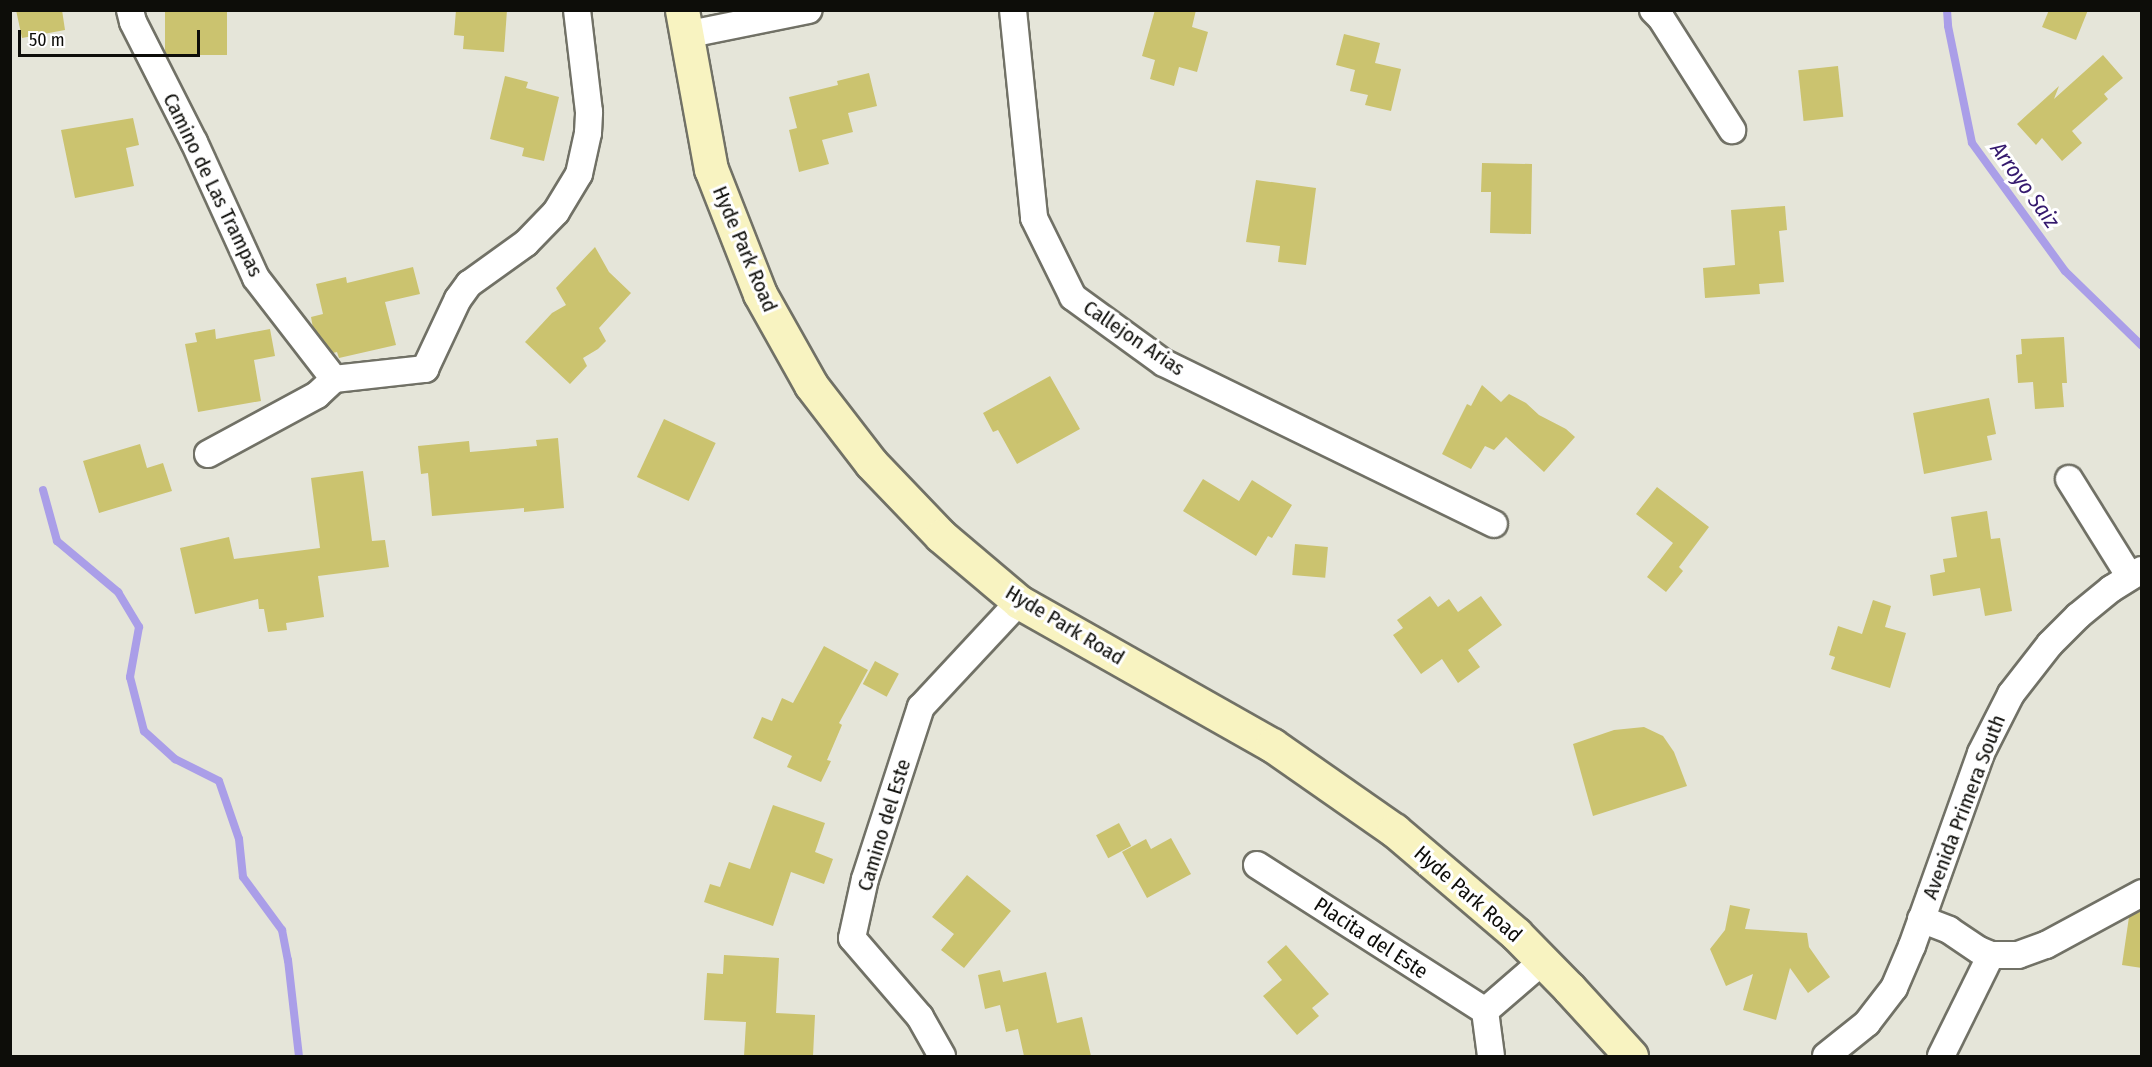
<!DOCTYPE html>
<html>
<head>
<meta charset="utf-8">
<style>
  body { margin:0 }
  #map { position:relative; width:2152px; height:1067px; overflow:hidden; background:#e5e5d9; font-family:"Fira Sans Condensed",sans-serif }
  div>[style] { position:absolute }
  .stream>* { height:8px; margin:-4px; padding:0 4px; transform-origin:4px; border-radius:4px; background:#aa9ee8 }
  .building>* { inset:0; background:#cbc36f; transform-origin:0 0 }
  .roads { filter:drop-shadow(2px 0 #717166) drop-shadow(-2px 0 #717166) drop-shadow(0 2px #717166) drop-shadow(0 -2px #717166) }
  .street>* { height:26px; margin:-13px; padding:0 13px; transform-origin:13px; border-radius:13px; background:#fff }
  .secondary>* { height:33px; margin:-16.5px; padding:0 16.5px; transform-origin:16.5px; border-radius:16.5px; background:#f8f3c1 }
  span { translate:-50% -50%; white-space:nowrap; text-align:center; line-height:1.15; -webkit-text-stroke:6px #fff; paint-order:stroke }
  .street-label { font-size:21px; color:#0d0d09 }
  .water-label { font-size:22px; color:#34186d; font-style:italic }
  .frame { position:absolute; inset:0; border:12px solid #0d0d09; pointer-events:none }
  .scale { position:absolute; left:18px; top:30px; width:182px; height:27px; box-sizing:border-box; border:3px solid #0d0d09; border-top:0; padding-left:8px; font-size:18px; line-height:21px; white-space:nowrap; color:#0d0d09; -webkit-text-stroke:4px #fff; paint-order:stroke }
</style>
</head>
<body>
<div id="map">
  <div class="stream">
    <div style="left:1947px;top:10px;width:16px;rotate:86deg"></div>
    <div style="left:1948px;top:26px;width:119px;rotate:78.4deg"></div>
    <div style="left:1972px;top:143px;width:158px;rotate:54deg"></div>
    <div style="left:2065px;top:271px;width:107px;rotate:44.2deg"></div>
    <div style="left:43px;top:490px;width:53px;rotate:74.6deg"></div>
    <div style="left:57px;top:541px;width:80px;rotate:39.9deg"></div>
    <div style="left:118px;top:592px;width:41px;rotate:59deg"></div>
    <div style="left:139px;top:627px;width:51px;rotate:100.2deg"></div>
    <div style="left:130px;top:677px;width:56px;rotate:75.5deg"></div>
    <div style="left:144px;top:731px;width:42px;rotate:42.1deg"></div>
    <div style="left:175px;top:759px;width:49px;rotate:26.6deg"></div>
    <div style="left:219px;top:781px;width:61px;rotate:71deg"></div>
    <div style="left:239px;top:839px;width:38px;rotate:84deg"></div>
    <div style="left:243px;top:877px;width:66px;rotate:53.7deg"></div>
    <div style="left:282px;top:930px;width:31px;rotate:79deg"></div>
    <div style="left:288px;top:960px;width:97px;rotate:83.5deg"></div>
  </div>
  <div class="building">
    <div style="clip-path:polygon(16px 10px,62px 10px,65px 30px,22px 38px)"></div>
    <div style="left:165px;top:10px;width:62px;height:45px"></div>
    <div style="clip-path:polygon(456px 10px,507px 10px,504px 52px,463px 49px,464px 36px,454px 35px)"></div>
    <div style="clip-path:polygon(1155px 10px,1196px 10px,1192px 27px,1208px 32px,1197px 72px,1179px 67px,1174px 86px,1150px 79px,1155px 60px,1142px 56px)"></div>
    <div style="clip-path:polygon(2049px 10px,2088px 10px,2076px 40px,2042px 27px)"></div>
    <div style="clip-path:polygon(1344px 34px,1380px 43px,1375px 63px,1401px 69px,1391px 111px,1365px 105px,1368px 95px,1350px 91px,1355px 70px,1336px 65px)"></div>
    <div style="clip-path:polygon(2103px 55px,2123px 78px,2104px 94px,2108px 99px,2072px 131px,2082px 143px,2062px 161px,2042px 138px,2036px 145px,2017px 124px,2059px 86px,2054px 99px)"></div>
    <div style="left:1838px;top:66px;width:51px;height:40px;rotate:84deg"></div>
    <div style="clip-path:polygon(869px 73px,877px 106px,848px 113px,853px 132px,822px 140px,829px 164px,799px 172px,789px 130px,797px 128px,789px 97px,838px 85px,837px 81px)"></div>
    <div style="clip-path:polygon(505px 76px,528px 82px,526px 88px,559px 97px,544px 161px,522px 156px,524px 148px,490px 139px)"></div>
    <div style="clip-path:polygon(133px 118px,139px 145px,126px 148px,134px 186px,75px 198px,61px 130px)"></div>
    <div style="clip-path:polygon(1482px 163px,1532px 164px,1531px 234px,1490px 233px,1491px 192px,1481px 192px)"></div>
    <div style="clip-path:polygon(1256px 180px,1316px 188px,1306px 265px,1278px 262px,1280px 246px,1246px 242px)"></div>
    <div style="clip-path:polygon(1785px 206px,1787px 230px,1779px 231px,1784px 282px,1759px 284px,1760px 294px,1705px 298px,1703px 268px,1735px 265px,1731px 210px)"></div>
    <div style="clip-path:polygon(595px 247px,609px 272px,631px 293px,599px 328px,606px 341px,598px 349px,583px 358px,587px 366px,570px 384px,525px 342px,552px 313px,566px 305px,556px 288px)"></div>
    <div style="clip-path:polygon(413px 267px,420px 294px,385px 302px,396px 345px,339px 358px,337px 352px,333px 353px,313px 328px,311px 317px,323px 314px,316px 284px,346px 277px,347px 283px)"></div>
    <div style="clip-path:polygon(215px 329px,216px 339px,270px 329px,275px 356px,254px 360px,261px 401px,198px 412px,185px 344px,197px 342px,195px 333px)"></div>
    <div style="clip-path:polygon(2064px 337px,2067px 383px,2062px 383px,2064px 407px,2035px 409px,2033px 382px,2018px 383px,2016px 355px,2022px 354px,2021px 339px)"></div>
    <div style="clip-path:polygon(1050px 376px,1080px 429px,1017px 464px,998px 430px,993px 432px,983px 413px)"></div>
    <div style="clip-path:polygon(1482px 385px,1501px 402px,1509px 394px,1526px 403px,1539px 415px,1566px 429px,1575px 437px,1544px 472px,1506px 437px,1494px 450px,1485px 446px,1471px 469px,1442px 454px,1467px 404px,1471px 406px)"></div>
    <div style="clip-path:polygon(1989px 398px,1996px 434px,1987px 436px,1992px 460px,1924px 474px,1913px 413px)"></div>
    <div style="left:664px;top:419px;width:57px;height:64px;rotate:25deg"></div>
    <div style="clip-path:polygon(558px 438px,564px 508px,524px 512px,524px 508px,432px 516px,428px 473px,421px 474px,418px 446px,469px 441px,470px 452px,537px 446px,536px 440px)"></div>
    <div style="clip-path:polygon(140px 444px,147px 468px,163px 463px,172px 491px,99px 513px,83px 461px)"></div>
    <div style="clip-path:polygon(363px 471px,372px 541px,385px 540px,389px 567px,318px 576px,324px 617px,286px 623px,287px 630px,268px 632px,264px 609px,259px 609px,258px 599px,195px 614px,180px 548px,229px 537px,234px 559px,320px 548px,311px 478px)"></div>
    <div style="clip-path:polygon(1203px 479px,1239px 501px,1252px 480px,1292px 505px,1272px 538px,1268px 536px,1256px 556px,1183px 511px)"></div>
    <div style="clip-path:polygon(1657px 487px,1709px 527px,1679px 567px,1683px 571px,1666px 592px,1647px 577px,1673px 543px,1636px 514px)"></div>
    <div style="clip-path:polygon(1987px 511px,1991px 539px,2000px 538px,2012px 611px,1985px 616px,1980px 588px,1933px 596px,1930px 575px,1945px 572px,1943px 559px,1957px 557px,1951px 517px)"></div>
    <div style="left:1295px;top:544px;width:33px;height:31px;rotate:5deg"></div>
    <div style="clip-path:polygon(1430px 596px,1438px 607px,1449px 599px,1458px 612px,1481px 596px,1502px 625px,1468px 650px,1480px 667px,1458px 683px,1442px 659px,1421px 674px,1393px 635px,1403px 628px,1397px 620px)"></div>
    <div style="clip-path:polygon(1873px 600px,1891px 606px,1885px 627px,1906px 633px,1890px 688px,1831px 669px,1835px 657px,1829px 655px,1838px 626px,1862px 634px)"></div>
    <div style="clip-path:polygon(824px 646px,868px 670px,839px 723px,842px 725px,827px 760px,831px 761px,821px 782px,787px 767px,792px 756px,753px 738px,762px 717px,772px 721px,782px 698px,793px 703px)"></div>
    <div style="left:875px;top:661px;width:27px;height:26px;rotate:28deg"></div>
    <div style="clip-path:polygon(1644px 727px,1663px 736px,1674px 752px,1687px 786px,1593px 816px,1573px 744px,1614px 730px)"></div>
    <div style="clip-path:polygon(773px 805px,825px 823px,815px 852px,833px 859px,824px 884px,791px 872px,773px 926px,704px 902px,710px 884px,720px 887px,729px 862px,750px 869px)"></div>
    <div style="left:1119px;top:823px;width:26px;height:26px;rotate:62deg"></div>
    <div style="clip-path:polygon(1171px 838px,1191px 874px,1147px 898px,1122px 852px,1146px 839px,1151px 849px)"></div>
    <div style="clip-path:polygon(967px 875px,1011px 911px,964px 968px,941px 950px,954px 934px,932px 917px)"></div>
    <div style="clip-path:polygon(1730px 905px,1750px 909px,1745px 929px,1807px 933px,1809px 947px,1830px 977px,1808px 993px,1790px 968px,1776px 1020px,1743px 1010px,1753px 974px,1726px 986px,1710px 949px,1725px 930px)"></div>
    <div style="clip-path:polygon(2139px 912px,2142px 912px,2142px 968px,2122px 965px,2129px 917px)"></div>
    <div style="clip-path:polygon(1286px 945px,1329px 994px,1312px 1008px,1319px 1016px,1297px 1035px,1263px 996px,1282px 980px,1267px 962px)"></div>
    <div style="clip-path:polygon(724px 955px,779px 958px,776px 1013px,815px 1015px,813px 1056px,744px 1056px,746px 1022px,704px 1020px,707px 973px,723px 974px)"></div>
    <div style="clip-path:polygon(1000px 970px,1003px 982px,1046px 972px,1057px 1023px,1082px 1017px,1091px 1056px,1024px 1056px,1018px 1029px,1006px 1032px,1000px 1005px,985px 1009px,978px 975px)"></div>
  </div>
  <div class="roads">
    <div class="street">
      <div style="left:130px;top:10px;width:12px;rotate:76deg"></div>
      <div style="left:133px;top:22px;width:135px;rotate:63.1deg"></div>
      <div style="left:194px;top:142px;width:149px;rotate:65.5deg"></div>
      <div style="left:256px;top:278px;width:128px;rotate:52.3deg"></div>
      <div style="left:1013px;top:10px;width:209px;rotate:84.2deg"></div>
      <div style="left:1034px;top:218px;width:88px;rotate:63.7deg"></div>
      <div style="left:1073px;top:297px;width:112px;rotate:36deg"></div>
      <div style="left:1164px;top:363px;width:367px;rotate:26deg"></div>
      <div style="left:1653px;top:10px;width:11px;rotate:45deg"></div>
      <div style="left:1661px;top:18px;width:133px;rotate:57.6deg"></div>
      <div style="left:685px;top:35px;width:126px;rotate:-11.4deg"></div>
      <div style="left:208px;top:454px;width:124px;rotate:-28.4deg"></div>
      <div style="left:317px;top:395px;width:23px;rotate:-43deg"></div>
      <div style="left:334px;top:379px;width:92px;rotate:-6.3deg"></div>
      <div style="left:425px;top:369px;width:77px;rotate:-64.8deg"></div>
      <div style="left:458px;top:299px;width:19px;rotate:-54deg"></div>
      <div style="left:469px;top:284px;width:70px;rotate:-35.7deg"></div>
      <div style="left:526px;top:243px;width:43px;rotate:-45.9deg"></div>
      <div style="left:556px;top:212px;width:44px;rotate:-58.8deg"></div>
      <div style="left:579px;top:174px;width:42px;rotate:-77.6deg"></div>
      <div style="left:588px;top:133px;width:21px;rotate:-87deg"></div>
      <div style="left:589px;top:112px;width:103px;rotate:-96.7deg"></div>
      <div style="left:2069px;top:479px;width:115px;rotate:58.1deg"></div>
      <div style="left:1257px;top:865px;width:271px;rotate:32.6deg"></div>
      <div style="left:1485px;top:1011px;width:45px;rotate:82.4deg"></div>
      <div style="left:1921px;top:919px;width:30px;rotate:21deg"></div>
      <div style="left:1949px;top:930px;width:36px;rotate:34deg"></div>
      <div style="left:1979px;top:950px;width:13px;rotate:23deg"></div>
      <div style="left:1991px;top:955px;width:27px"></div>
      <div style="left:2018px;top:955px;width:30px;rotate:-20deg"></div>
      <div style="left:2046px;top:945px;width:109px;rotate:-28.4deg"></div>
      <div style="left:1485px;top:1011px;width:77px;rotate:-40.8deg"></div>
      <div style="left:942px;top:1056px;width:45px;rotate:-119.4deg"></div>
      <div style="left:920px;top:1017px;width:104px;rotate:-130.7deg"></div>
      <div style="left:852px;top:938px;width:60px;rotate:-77.6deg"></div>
      <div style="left:865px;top:879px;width:181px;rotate:-72deg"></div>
      <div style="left:921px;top:707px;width:144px;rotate:-47deg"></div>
      <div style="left:1826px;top:1056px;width:53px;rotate:-38.8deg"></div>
      <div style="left:1867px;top:1023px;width:44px;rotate:-52.4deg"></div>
      <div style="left:1894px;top:988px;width:46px;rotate:-66.8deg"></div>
      <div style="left:1912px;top:946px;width:205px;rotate:-70.3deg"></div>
      <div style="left:1981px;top:753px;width:66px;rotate:-63deg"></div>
      <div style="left:2011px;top:694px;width:63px;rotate:-52deg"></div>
      <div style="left:2050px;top:644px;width:40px;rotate:-45deg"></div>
      <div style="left:2078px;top:616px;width:43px;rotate:-39.3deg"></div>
      <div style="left:2111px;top:589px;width:36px;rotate:-32deg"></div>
      <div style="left:1941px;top:1056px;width:113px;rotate:-63.7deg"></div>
    </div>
    <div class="secondary">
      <div style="left:682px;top:10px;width:162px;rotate:79.7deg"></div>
      <div style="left:711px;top:169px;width:134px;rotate:68.6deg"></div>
      <div style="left:760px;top:294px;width:104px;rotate:60.7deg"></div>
      <div style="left:811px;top:385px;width:98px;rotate:52.4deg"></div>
      <div style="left:871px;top:463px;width:101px;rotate:46.2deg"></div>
      <div style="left:941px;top:536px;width:102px;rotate:40.2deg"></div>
      <div style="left:1019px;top:602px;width:291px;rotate:29.5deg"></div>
      <div style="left:1272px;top:745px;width:149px;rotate:34.9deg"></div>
      <div style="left:1394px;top:830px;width:160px;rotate:40.4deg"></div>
      <div style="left:1516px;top:934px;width:76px;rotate:45.5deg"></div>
      <div style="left:1569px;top:988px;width:92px;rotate:47.6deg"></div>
    </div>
  </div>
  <div class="street-label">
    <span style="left:213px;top:185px;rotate:64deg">Camino de Las Trampas</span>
    <span style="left:745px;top:249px;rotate:67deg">Hyde Park Road</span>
    <span style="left:1134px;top:338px;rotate:34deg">Callejon Arias</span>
    <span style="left:1065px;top:625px;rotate:31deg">Hyde Park Road</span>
    <span style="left:1964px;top:807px;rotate:-69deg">Avenida Primera South</span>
    <span style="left:884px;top:825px;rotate:-73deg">Camino del Este</span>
    <span style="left:1468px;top:894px;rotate:41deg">Hyde Park Road</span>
    <span style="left:1371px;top:938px;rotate:33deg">Placita del Este</span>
  </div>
  <div class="water-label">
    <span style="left:2025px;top:185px;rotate:54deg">Arroyo Saiz</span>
  </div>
  <div class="frame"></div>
  <div class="scale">50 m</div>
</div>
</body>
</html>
